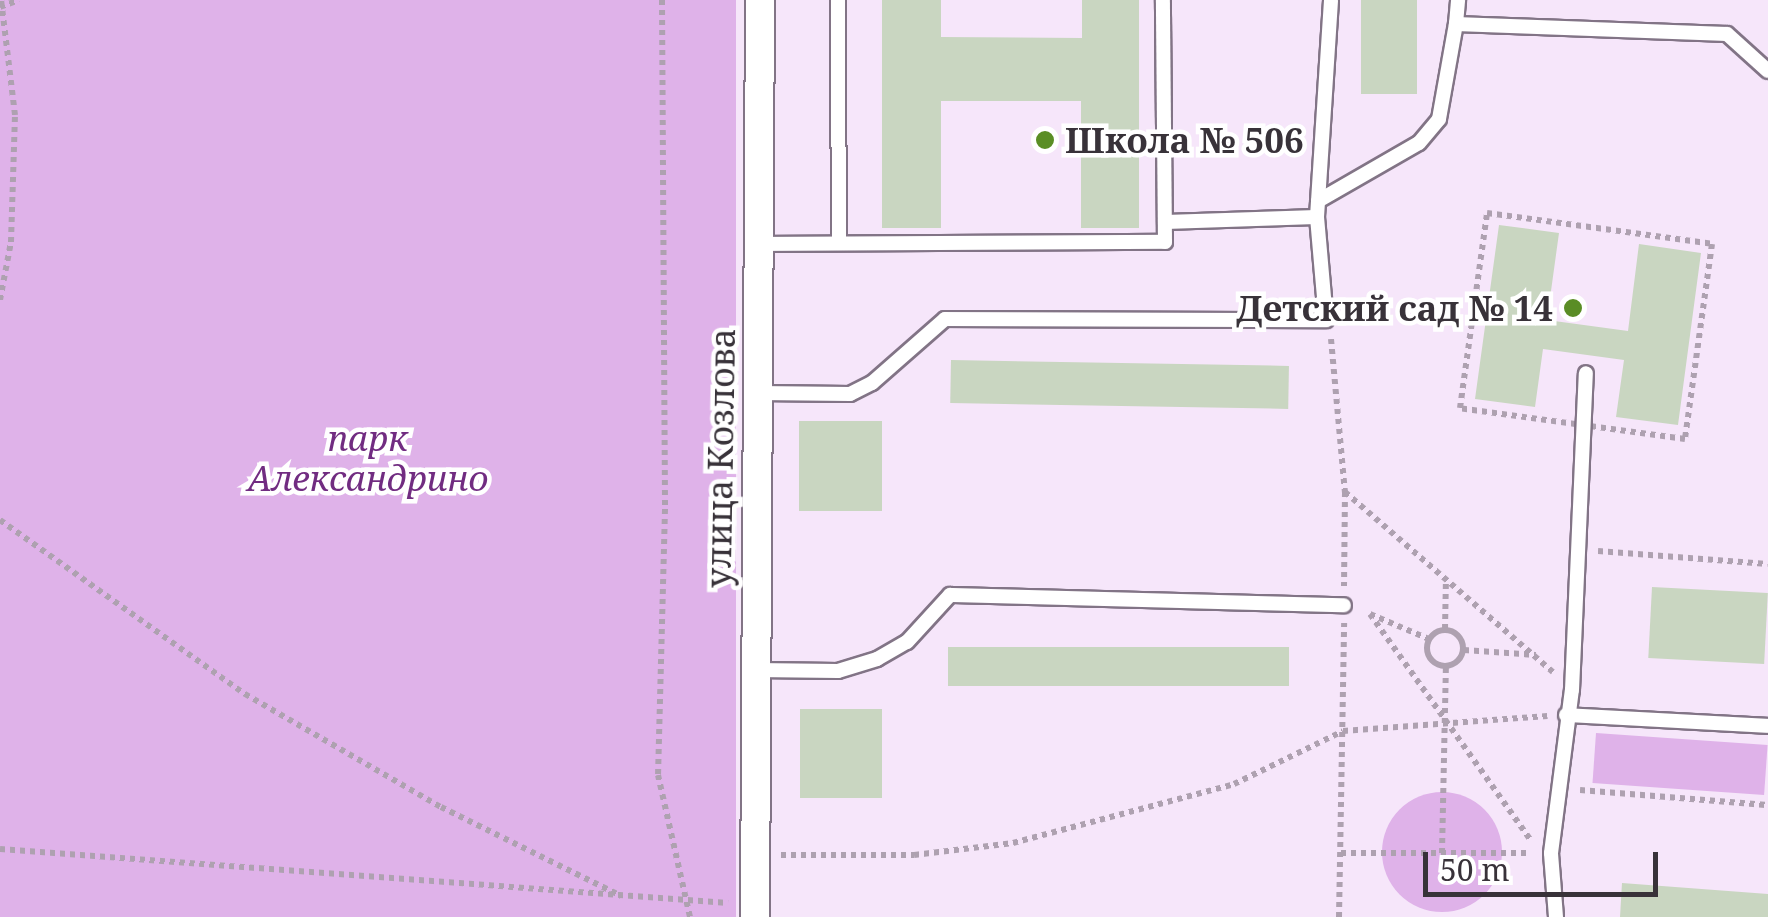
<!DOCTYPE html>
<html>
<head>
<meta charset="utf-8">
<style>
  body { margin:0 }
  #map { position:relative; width:1768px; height:917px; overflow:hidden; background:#f6e6fa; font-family:"Noto Serif",serif }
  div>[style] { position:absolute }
  .green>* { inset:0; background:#dfb2e9; transform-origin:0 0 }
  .round { border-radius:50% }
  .building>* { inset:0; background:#c9d6c1; transform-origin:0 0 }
  .path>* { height:6px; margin-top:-3px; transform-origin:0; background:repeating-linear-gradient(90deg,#aea1b0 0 5px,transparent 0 10px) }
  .path>.ring { margin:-3px; padding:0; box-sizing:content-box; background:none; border:6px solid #aea1b0; border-radius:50% }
  .roads { filter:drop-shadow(2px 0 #827486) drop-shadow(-2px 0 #827486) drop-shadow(0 2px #827486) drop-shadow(0 -2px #827486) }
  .lane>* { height:14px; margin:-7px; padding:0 7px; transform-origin:7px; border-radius:7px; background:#fff }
  .street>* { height:28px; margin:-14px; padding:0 14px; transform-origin:14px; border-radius:14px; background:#fff }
  .dots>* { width:28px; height:28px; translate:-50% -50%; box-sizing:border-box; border:5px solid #fff; border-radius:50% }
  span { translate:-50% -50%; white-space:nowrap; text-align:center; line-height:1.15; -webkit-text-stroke:9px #fff; paint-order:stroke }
  .poi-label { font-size:35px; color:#383239; font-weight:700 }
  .left { translate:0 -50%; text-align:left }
  .right { translate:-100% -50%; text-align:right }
  .park-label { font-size:35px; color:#712c81; font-style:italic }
  .street-label { font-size:35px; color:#383239 }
  .scale { position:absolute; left:1423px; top:852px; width:235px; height:45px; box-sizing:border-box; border:5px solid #383239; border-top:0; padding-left:12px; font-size:30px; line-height:35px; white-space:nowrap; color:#383239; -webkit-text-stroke:8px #fff; paint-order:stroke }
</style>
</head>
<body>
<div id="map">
  <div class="green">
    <div style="left:0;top:0;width:736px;height:917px"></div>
    <div style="left:1596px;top:733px;width:172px;height:50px;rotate:4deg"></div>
    <div class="round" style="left:1382px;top:792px;width:120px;height:120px"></div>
  </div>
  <div class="building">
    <div style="clip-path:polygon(882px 0,941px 0,941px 37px,1082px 38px,1082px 0,1139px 0,1139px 228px,1081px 228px,1081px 101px,941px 101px,941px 228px,882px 228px)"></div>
    <div style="left:1361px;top:0;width:56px;height:94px"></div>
    <div style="clip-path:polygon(1499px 225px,1559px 233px,1547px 320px,1628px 331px,1639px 244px,1701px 253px,1678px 425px,1616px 417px,1624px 360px,1543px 349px,1535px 407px,1475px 399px)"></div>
    <div style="left:951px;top:360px;width:338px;height:43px;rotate:1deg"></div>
    <div style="left:799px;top:421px;width:83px;height:90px"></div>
    <div style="left:1652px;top:587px;width:116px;height:71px;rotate:3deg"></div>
    <div style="left:1289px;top:647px;width:39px;height:341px;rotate:90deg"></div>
    <div style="left:800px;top:709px;width:82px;height:89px"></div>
    <div style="clip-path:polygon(1622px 883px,1768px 894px,1768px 917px,1620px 917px)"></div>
  </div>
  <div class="path">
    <div style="left:662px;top:0;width:509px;rotate:89.66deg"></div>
    <div style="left:665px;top:509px;width:266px;rotate:91.5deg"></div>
    <div style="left:658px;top:775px;width:146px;rotate:77.3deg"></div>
    <div style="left:0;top:7px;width:20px;rotate:-20deg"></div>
    <div style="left:1487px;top:213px;width:227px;rotate:7.8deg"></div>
    <div style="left:1712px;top:244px;width:197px;rotate:97.9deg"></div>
    <div style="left:1685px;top:439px;width:227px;rotate:-172.2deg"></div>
    <div style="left:1460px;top:408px;width:197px;rotate:-82.1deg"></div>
    <div style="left:0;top:300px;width:59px;rotate:-79.3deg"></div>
    <div style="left:11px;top:242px;width:127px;rotate:-88.2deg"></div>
    <div style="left:15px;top:115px;width:116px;rotate:-96.9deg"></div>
    <div style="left:1331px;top:339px;width:154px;rotate:84.8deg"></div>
    <div style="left:1345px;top:492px;width:94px;rotate:90.6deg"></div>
    <div style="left:1345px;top:492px;width:275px;rotate:40.9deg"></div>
    <div style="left:0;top:520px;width:301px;rotate:35.4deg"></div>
    <div style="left:245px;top:694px;width:226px;rotate:30deg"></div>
    <div style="left:441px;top:807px;width:201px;rotate:26.3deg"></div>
    <div style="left:1598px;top:551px;width:170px;rotate:4.4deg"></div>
    <div style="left:1370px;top:614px;width:276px;rotate:54.6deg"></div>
    <div style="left:1370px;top:614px;width:64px;rotate:23deg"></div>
    <div style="left:1445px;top:629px;width:51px;rotate:-88.9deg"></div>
    <div class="ring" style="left:1427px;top:630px;width:30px;height:30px"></div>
    <div style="left:1464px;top:650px;width:72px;rotate:4deg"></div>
    <div style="left:1580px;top:790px;width:189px;rotate:4.6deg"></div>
    <div style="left:0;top:849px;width:730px;rotate:4.24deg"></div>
    <div style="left:1341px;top:853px;width:189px"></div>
    <div style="left:1442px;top:853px;width:187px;rotate:-88.8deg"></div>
    <div style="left:781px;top:855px;width:133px"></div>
    <div style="left:914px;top:855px;width:100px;rotate:-6.9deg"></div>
    <div style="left:1013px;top:843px;width:229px;rotate:-14.9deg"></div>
    <div style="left:1234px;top:784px;width:121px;rotate:-25.9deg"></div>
    <div style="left:1343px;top:731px;width:205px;rotate:-4.2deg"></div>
    <div style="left:1339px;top:917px;width:294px;rotate:-89deg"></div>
  </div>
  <div class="roads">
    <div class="lane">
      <div style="left:838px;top:0;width:243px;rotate:89.8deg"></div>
      <div style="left:1456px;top:24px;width:24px;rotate:-85deg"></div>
      <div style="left:1318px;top:201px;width:116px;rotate:-29.9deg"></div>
      <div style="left:1419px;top:143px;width:31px;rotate:-50deg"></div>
      <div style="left:1439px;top:119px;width:97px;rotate:-79.9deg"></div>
      <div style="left:1456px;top:24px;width:271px;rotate:2.1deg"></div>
      <div style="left:1727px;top:34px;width:55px;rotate:42.1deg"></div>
      <div style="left:1165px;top:222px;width:152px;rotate:-1.9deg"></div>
      <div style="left:759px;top:244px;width:406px;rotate:-0.3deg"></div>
      <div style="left:1165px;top:242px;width:242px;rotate:-90.5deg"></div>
      <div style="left:758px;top:393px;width:92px;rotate:0.6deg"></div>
      <div style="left:850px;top:394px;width:25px;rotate:-27deg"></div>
      <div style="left:872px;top:383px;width:97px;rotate:-41.2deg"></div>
      <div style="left:945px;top:319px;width:381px;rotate:0.2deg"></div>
      <div style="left:1326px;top:320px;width:103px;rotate:-95deg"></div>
      <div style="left:1317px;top:217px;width:217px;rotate:-86.3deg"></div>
      <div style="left:755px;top:670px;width:83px;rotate:0.7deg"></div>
      <div style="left:838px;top:671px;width:41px;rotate:-17.1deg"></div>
      <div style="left:877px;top:659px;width:34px;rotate:-30deg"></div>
      <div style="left:907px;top:642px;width:64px;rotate:-47.5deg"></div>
      <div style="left:950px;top:595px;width:394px;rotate:1.5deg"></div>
      <div style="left:1566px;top:715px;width:202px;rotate:3.1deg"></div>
      <div style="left:1556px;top:917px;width:64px;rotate:-94.5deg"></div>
      <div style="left:1551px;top:853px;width:164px;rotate:-82.7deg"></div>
      <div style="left:1572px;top:690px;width:317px;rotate:-87.5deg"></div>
    </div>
    <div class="street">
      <div style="left:755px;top:917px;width:917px;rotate:-89.69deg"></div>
    </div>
  </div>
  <div class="dots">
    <div style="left:1045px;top:140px;background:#5a8d25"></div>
    <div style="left:1573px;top:308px;background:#5a8d25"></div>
  </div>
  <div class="poi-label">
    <span class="left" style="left:1065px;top:140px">Школа № 506</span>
    <span class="right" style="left:1553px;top:308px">Детский сад № 14</span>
  </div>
  <div class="park-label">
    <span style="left:368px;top:458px">парк<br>Александрино</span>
  </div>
  <div class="street-label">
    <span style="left:720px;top:458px;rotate:-89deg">улица Козлова</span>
  </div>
  <div class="scale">50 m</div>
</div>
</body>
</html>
